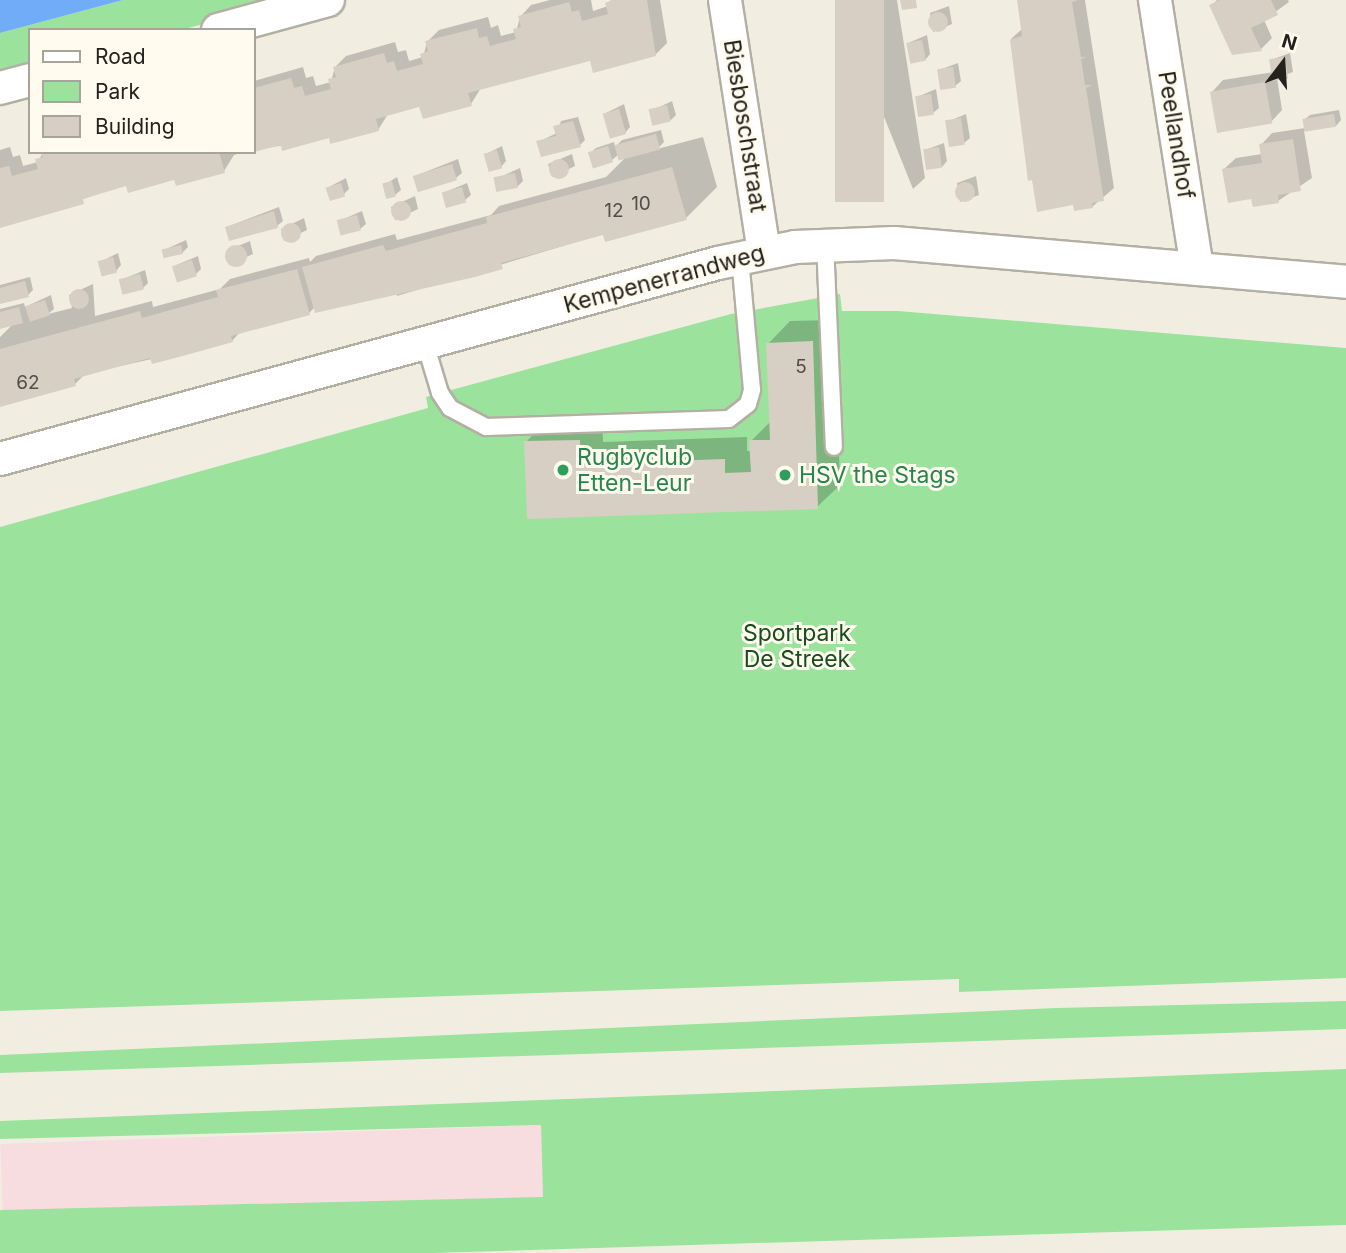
<!DOCTYPE html>
<html>
<head>
<meta charset="utf-8">
<style>
  body { margin:0 }
  #map { position:relative; width:1346px; height:1253px; overflow:hidden; background:#f1eee1; font-family:Inter,sans-serif }
  div>[style] { position:absolute }
  .industrial>* { inset:0; background:#f7dce0; transform-origin:0 0 }
  .green>* { inset:0; background:#9be39d }
  .water>* { inset:0; background:#71acf8 }
  .shadow>* { inset:0; background:#0003 }
  .building>* { inset:0; background:#d7cfc4; transform-origin:0 0 }
  .round { border-radius:50% }
  .roads { filter:drop-shadow(2px 0 #b3afa3) drop-shadow(-2px 0 #b3afa3) drop-shadow(0 2px #b3afa3) drop-shadow(0 -2px #b3afa3) }
  .lane>* { height:16px; margin:-8px; padding:0 8px; transform-origin:8px; border-radius:8px; background:#fff }
  .street>* { height:32px; margin:-16px; padding:0 16px; transform-origin:16px; border-radius:16px; background:#fff }
  .dots>* { width:19px; height:19px; translate:-50% -50%; box-sizing:border-box; border:4px solid #fffbee; border-radius:50% }
  span { translate:-50% -50%; white-space:nowrap; text-align:center; line-height:1.15; -webkit-text-stroke:6px #fffbee; paint-order:stroke }
  .number-label { font-size:19px; color:#514d48 }
  .number-label span { -webkit-text-stroke-width:0 }
  .street-label { font-size:23px; color:#24221e }
  .leisure-label { font-size:23px; color:#27864d }
  .left { translate:0 -50%; text-align:left }
  .park-label { font-size:23px; color:#194d1e }
  .legend { position:absolute; left:28px; top:28px; width:228px; height:126px; box-sizing:border-box; background:#fffbee; border:2px solid #a7a49b; margin:0; padding:9px 12px; list-style:none; font-size:21px; color:#24221e }
  .legend li { display:flex; align-items:center; gap:14px; height:35px }
  .legend b { width:35px; border:2px solid #a7a49b }
  .north { position:absolute; left:1248px; top:28px; width:70px; height:70px; -webkit-text-stroke:5px #fffbee; paint-order:stroke; rotate:17deg; font-size:19px; font-weight:700; line-height:28px; text-align:center; color:#24221e }
  .north::after { content:''; display:block; margin:auto; width:24px; height:32px; background:#24221e; clip-path:polygon(50% 0,100% 100%,50% 72%,0 100%) }
</style>
</head>
<body>
<div id="map">
  <div class="industrial">
    <div style="left:541px;top:1125px;width:73px;height:541px;rotate:88deg"></div>
  </div>
  <div class="green">
    <div style="clip-path:polygon(123px 0,291px 0,181px 30px,30px 30px,30px 70px,0 79px,0 33px)"></div>
    <div style="clip-path:polygon(840px 294px,842px 311px,898px 311px,1346px 348px,1346px 978px,959px 992px,959px 979px,0 1011px,0 527px,428px 408px,426px 397px,440px 393px,731px 314px)"></div>
    <div style="clip-path:polygon(1346px 1001px,1346px 1029px,0 1073px,0 1055px,1056px 1008px)"></div>
    <div style="clip-path:polygon(1346px 1069px,1346px 1225px,433px 1253px,0 1253px,0 1210px,543px 1197px,541px 1125px,0 1139px,0 1121px)"></div>
  </div>
  <div class="water">
    <div style="clip-path:polygon(0 0,123px 0,0 33px)"></div>
  </div>
  <div class="shadow">
    <div style="clip-path:polygon(550px 0,591px 0,593px 11px,608px 6px,611px 0,660px 0,667px 43px,656px 54px,591px 59px,481px 88px,471px 104px,420px 105px,388px 114px,378px 130px,254px 150px,254px 81px,303px 67px,306px 78px,313px 76px,316px 86px,331px 82px,335px 67px,346px 56px,395px 42px,398px 52px,406px 50px,409px 61px,423px 57px,427px 42px,439px 30px,488px 17px,491px 28px,498px 25px,501px 36px,516px 32px,520px 17px,531px 5px)"></div>
    <div style="clip-path:polygon(837px 0,897px 0,925px 178px,913px 189px)"></div>
    <div style="clip-path:polygon(1018px 0,1085px 0,1114px 188px,1092px 207px,1075px 203px,1029px 152px,1011px 39px,1023px 28px)"></div>
    <div style="clip-path:polygon(1217px 0,1288px 0,1289px 2px,1264px 20px,1272px 38px,1261px 49px,1212px 5px)"></div>
    <div style="clip-path:polygon(949px 6px,952px 24px,933px 32px,930px 13px)"></div>
    <div style="clip-path:polygon(927px 35px,930px 54px,925px 60px,908px 43px)"></div>
    <div style="clip-path:polygon(1290px 53px,1293px 72px,1277px 78px,1282px 110px,1271px 122px,1212px 92px,1223px 80px,1273px 72px,1271px 60px)"></div>
    <div style="clip-path:polygon(958px 63px,961px 81px,955px 86px,939px 70px)"></div>
    <div style="clip-path:polygon(936px 89px,939px 108px,933px 113px,917px 97px)"></div>
    <div style="clip-path:polygon(672px 101px,676px 115px,671px 120px,651px 111px)"></div>
    <div style="clip-path:polygon(624px 104px,630px 127px,625px 133px,604px 114px)"></div>
    <div style="clip-path:polygon(1339px 110px,1341px 120px,1336px 126px,1304px 131px,1312px 178px,1278px 201px,1253px 197px,1224px 169px,1236px 158px,1262px 154px,1261px 145px,1272px 133px,1305px 128px,1304px 120px,1310px 115px)"></div>
    <div style="clip-path:polygon(966px 114px,970px 138px,964px 143px,947px 122px)"></div>
    <div style="clip-path:polygon(578px 117px,585px 140px,580px 145px,538px 142px,557px 133px,561px 121px)"></div>
    <div style="clip-path:polygon(661px 130px,664px 142px,657px 149px,703px 137px,717px 187px,686px 218px,606px 233px,397px 296px,395px 290px,315px 307px,309px 313px,241px 331px,232px 341px,85px 374px,74px 385px,0 405px,0 337px,13px 324px,0 327px,0 309px,24px 303px,25px 307px,51px 295px,54px 309px,48px 314px,72px 308px,69px 295px,93px 284px,95px 316px,152px 301px,153px 307px,220px 289px,230px 279px,309px 258px,310px 262px,316px 256px,395px 234px,397px 240px,491px 215px,499px 206px,606px 177px,626px 157px,619px 154px,612px 160px,590px 153px,596px 148px,614px 142px,615px 147px,622px 140px)"></div>
    <div style="clip-path:polygon(944px 143px,947px 161px,942px 167px,925px 150px)"></div>
    <div style="clip-path:polygon(502px 146px,506px 161px,501px 167px,486px 154px)"></div>
    <div style="clip-path:polygon(10px 147px,13px 157px,20px 155px,23px 166px,38px 162px,43px 152px,245px 152px,234px 155px,224px 171px,127px 184px,0 227px,0 150px)"></div>
    <div style="clip-path:polygon(572px 154px,575px 166px,552px 177px,548px 164px)"></div>
    <div style="clip-path:polygon(458px 159px,462px 173px,456px 178px,415px 176px)"></div>
    <div style="clip-path:polygon(520px 168px,523px 181px,518px 186px,496px 179px)"></div>
    <div style="clip-path:polygon(976px 176px,979px 195px,960px 202px,957px 183px)"></div>
    <div style="clip-path:polygon(397px 177px,401px 190px,395px 195px,384px 185px)"></div>
    <div style="clip-path:polygon(346px 178px,349px 189px,344px 194px,327px 188px)"></div>
    <div style="clip-path:polygon(467px 183px,471px 195px,465px 200px,443px 193px)"></div>
    <div style="clip-path:polygon(415px 196px,418px 209px,395px 220px,391px 207px)"></div>
    <div style="clip-path:polygon(279px 207px,283px 221px,277px 226px,227px 227px)"></div>
    <div style="clip-path:polygon(362px 211px,366px 224px,360px 229px,339px 221px)"></div>
    <div style="clip-path:polygon(304px 218px,307px 230px,284px 241px,281px 229px)"></div>
    <div style="clip-path:polygon(186px 240px,188px 247px,182px 253px,164px 250px)"></div>
    <div style="clip-path:polygon(250px 241px,253px 254px,229px 265px,226px 251px)"></div>
    <div style="clip-path:polygon(118px 253px,121px 265px,116px 271px,100px 262px)"></div>
    <div style="clip-path:polygon(198px 256px,201px 269px,196px 274px,174px 266px)"></div>
    <div style="clip-path:polygon(145px 270px,148px 283px,143px 288px,121px 280px)"></div>
    <div style="clip-path:polygon(30px 277px,33px 290px,28px 295px,0 302px,0 285px)"></div>
    <div style="clip-path:polygon(835px 320px,840px 485px,817px 507px,528px 517px,526px 442px,548px 419px,602px 418px,603px 442px,747px 437px,747px 451px,751px 451px,751px 441px,771px 421px,768px 344px,790px 321px)"></div>
  </div>
  <div class="building">
    <div style="clip-path:polygon(612px 0,647px 0,656px 56px,593px 73px,590px 61px,468px 93px,472px 106px,423px 119px,419px 107px,376px 119px,379px 131px,330px 144px,329px 138px,282px 151px,281px 145px,254px 152px,254px 88px,291px 78px,294px 88px,302px 86px,305px 96px,331px 89px,328px 79px,336px 77px,333px 67px,384px 53px,387px 63px,394px 61px,397px 71px,423px 64px,420px 54px,428px 51px,425px 41px,477px 28px,479px 38px,487px 36px,490px 46px,516px 39px,513px 29px,521px 27px,518px 16px,569px 2px,572px 12px,579px 10px,582px 21px,608px 14px,605px 3px)"></div>
    <div style="left:835px;top:0;width:49px;height:202px"></div>
    <div style="clip-path:polygon(900px 0,916px 0,917px 8px,902px 10px)"></div>
    <div style="clip-path:polygon(1017px 0,1078px 0,1072px 2px,1081px 57px,1087px 57px,1081px 59px,1085px 85px,1092px 85px,1086px 88px,1104px 201px,1092px 203px,1093px 208px,1074px 211px,1073px 205px,1037px 212px,1032px 180px,1028px 181px,1010px 40px,1022px 36px)"></div>
    <div style="clip-path:polygon(1220px 0,1271px 0,1278px 15px,1251px 28px,1262px 51px,1232px 55px,1209px 5px)"></div>
    <div class="round" style="left:928px;top:12px;width:20px;height:20px"></div>
    <div style="left:922px;top:40px;width:21px;height:16px;rotate:79deg"></div>
    <div style="left:1285px;top:57px;width:22px;height:16px;rotate:82deg"></div>
    <div style="left:953px;top:67px;width:21px;height:16px;rotate:82deg"></div>
    <div style="left:1265px;top:82px;width:42px;height:56px;rotate:80deg"></div>
    <div style="left:931px;top:94px;width:21px;height:16px;rotate:82deg"></div>
    <div style="left:667px;top:105px;width:17px;height:19px;rotate:77deg"></div>
    <div style="left:619px;top:109px;width:26px;height:17px;rotate:74deg"></div>
    <div style="left:1334px;top:114px;width:13px;height:32px;rotate:81deg"></div>
    <div style="left:961px;top:118px;width:27px;height:16px;rotate:82deg"></div>
    <div style="clip-path:polygon(573px 121px,581px 147px,541px 157px,536px 141px,556px 136px,553px 126px)"></div>
    <div style="left:656px;top:134px;width:16px;height:43px;rotate:75deg"></div>
    <div style="clip-path:polygon(1293px 139px,1301px 191px,1278px 195px,1279px 203px,1253px 207px,1251px 199px,1228px 203px,1222px 169px,1262px 163px,1259px 144px)"></div>
    <div style="left:608px;top:146px;width:17px;height:21px;rotate:73deg"></div>
    <div style="left:939px;top:147px;width:21px;height:16px;rotate:82deg"></div>
    <div style="left:497px;top:150px;width:19px;height:14px;rotate:74deg"></div>
    <div style="clip-path:polygon(41px 152px,219px 152px,225px 173px,176px 186px,174px 180px,128px 193px,126px 186px,83px 199px,84px 204px,0 228px,0 168px,9px 166px,12px 176px,38px 169px,35px 159px,43px 157px)"></div>
    <div class="round" style="left:549px;top:159px;width:20px;height:20px"></div>
    <div style="left:452px;top:164px;width:17px;height:41px;rotate:73deg"></div>
    <div style="clip-path:polygon(672px 167px,687px 220px,605px 242px,603px 235px,501px 263px,503px 269px,475px 277px,315px 313px,302px 267px,383px 245px,386px 251px,436px 237px,487px 223px,486px 217px)"></div>
    <div style="left:515px;top:173px;width:15px;height:22px;rotate:79deg"></div>
    <div style="left:392px;top:181px;width:16px;height:10px;rotate:76deg"></div>
    <div class="round" style="left:955px;top:182px;width:20px;height:20px"></div>
    <div style="left:341px;top:183px;width:14px;height:16px;rotate:73deg"></div>
    <div style="left:462px;top:187px;width:16px;height:21px;rotate:75deg"></div>
    <div class="round" style="left:391px;top:201px;width:20px;height:20px"></div>
    <div style="clip-path:polygon(274px 211px,278px 228px,229px 241px,225px 227px)"></div>
    <div style="left:357px;top:215px;width:16px;height:21px;rotate:76deg"></div>
    <div class="round" style="left:281px;top:223px;width:20px;height:20px"></div>
    <div style="left:181px;top:245px;width:9px;height:20px;rotate:77deg"></div>
    <div class="round" style="left:225px;top:245px;width:22px;height:22px"></div>
    <div style="left:113px;top:257px;width:16px;height:16px;rotate:75deg"></div>
    <div style="left:192px;top:260px;width:17px;height:21px;rotate:73deg"></div>
    <div style="clip-path:polygon(297px 269px,310px 315px,231px 336px,233px 342px,179px 357px,152px 364px,150px 358px,74px 379px,76px 386px,0 407px,0 349px,140px 311px,142px 318px,167px 311px,218px 297px,216px 290px)"></div>
    <div style="left:140px;top:274px;width:16px;height:22px;rotate:76deg"></div>
    <div style="clip-path:polygon(25px 281px,29px 297px,0 304px,0 288px)"></div>
    <div class="round" style="left:69px;top:289px;width:20px;height:20px"></div>
    <div style="left:45px;top:300px;width:16px;height:21px;rotate:72deg"></div>
    <div style="clip-path:polygon(19px 307px,23px 323px,0 329px,0 312px)"></div>
    <div style="clip-path:polygon(813px 341px,818px 509px,527px 519px,524px 441px,580px 440px,581px 464px,725px 459px,725px 473px,751px 472px,749px 440px,770px 440px,766px 343px)"></div>
  </div>
  <div class="roads">
    <div class="lane">
      <div style="left:825px;top:243px;width:204px;rotate:87.5deg"></div>
      <div style="left:425px;top:343px;width:52px;rotate:73.3deg"></div>
      <div style="left:440px;top:393px;width:18px;rotate:56deg"></div>
      <div style="left:450px;top:408px;width:41px;rotate:27.8deg"></div>
      <div style="left:486px;top:427px;width:243px;rotate:-1.9deg"></div>
      <div style="left:729px;top:419px;width:24px;rotate:-38deg"></div>
      <div style="left:748px;top:404px;width:15px;rotate:-74deg"></div>
      <div style="left:752px;top:390px;width:133px;rotate:-95.2deg"></div>
    </div>
    <div class="street">
      <div style="left:725px;top:0;width:255px;rotate:81.2deg"></div>
      <div style="left:1155px;top:0;width:272px;rotate:81.1deg"></div>
      <div style="left:218px;top:30px;width:114px;rotate:-15.3deg"></div>
      <div style="left:0;top:88px;width:31px;rotate:-15deg"></div>
      <div style="left:0;top:459px;width:744px;rotate:-15.27deg"></div>
      <div style="left:718px;top:263px;width:79px;rotate:-11.7deg"></div>
      <div style="left:795px;top:247px;width:99px;rotate:-2.3deg"></div>
      <div style="left:894px;top:243px;width:454px;rotate:4.9deg"></div>
    </div>
  </div>
  <div class="dots">
    <div style="left:563px;top:470px;background:#2e9e5b"></div>
    <div style="left:785px;top:475px;background:#2e9e5b"></div>
  </div>
  <div class="number-label">
    <span style="left:641px;top:204px">10</span>
    <span style="left:614px;top:211px">12</span>
    <span style="left:801px;top:367px">5</span>
    <span style="left:28px;top:383px">62</span>
  </div>
  <div class="street-label">
    <span style="left:745px;top:126px;rotate:81deg">Biesboschstraat</span>
    <span style="left:1176px;top:135px;rotate:81deg">Peellandhof</span>
    <span style="left:664px;top:279px;rotate:-15deg">Kempenerrandweg</span>
  </div>
  <div class="leisure-label">
    <span class="left" style="left:577px;top:470px">Rugbyclub<br>Etten-Leur</span>
    <span class="left" style="left:799px;top:475px">HSV the Stags</span>
  </div>
  <div class="park-label">
    <span style="left:797px;top:646px">Sportpark<br>De Streek</span>
  </div>
  <ul class="legend">
  <li><b style="height:9px;background:#fff"></b>Road</li>
  <li><b style="height:19px;background:#9be39d"></b>Park</li>
  <li><b style="height:19px;background:#d7cfc4"></b>Building</li>
  </ul>
  <div class="north">N</div>
</div>
</body>
</html>
